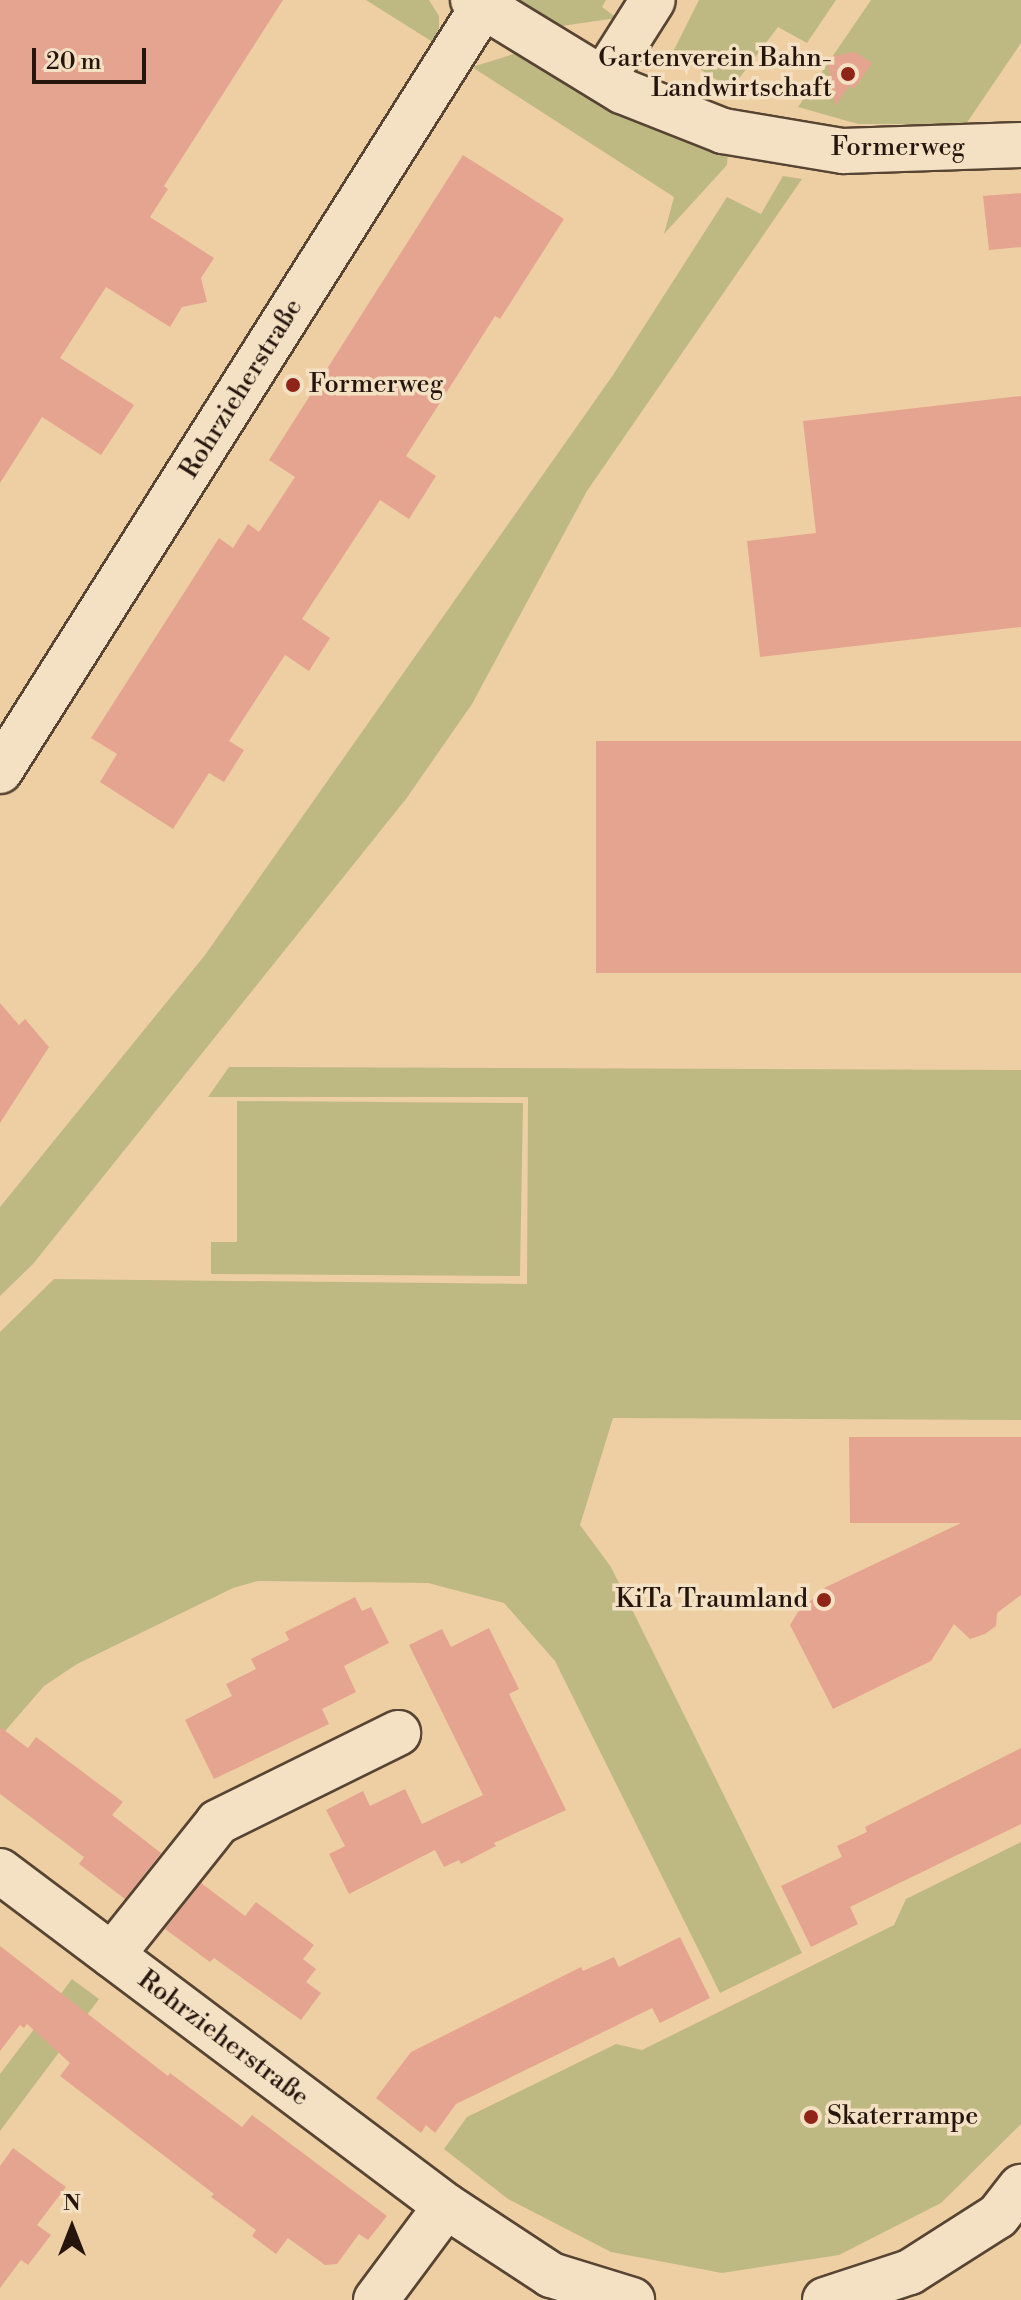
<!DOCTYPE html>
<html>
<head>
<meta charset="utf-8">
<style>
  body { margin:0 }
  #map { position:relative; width:1021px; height:2300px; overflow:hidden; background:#eecfa3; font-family:"Libre Bodoni",serif }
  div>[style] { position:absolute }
  .green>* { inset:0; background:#beb982 }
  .building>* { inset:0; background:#e5a48f; transform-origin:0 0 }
  .roads { filter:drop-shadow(2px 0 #574432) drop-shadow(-2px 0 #574432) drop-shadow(0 2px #574432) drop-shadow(0 -2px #574432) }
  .minor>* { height:44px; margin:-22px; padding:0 22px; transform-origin:22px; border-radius:22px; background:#f4e0c3 }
  .dots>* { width:22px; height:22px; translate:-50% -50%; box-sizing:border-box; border:4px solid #f4e0c3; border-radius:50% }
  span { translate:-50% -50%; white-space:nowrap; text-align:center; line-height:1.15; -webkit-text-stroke:7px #f4e0c3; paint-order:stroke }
  .poi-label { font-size:26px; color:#25150d }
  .right { translate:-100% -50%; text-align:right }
  .left { translate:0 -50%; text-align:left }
  .street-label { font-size:26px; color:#25150d }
  .north { position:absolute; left:32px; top:2188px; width:80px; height:80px; -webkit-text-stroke:6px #f4e0c3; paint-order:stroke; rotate:0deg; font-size:22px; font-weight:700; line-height:32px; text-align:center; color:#25150d }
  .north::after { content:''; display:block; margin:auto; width:28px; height:36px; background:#25150d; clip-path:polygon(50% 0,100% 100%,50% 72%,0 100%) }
  .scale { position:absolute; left:32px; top:48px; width:114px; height:36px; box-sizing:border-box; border:4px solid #25150d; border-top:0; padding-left:10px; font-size:24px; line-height:28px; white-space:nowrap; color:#25150d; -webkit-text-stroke:6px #f4e0c3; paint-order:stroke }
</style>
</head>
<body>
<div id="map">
  <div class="green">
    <div style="clip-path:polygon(366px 0,429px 0,439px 16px,439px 46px)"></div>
    <div style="clip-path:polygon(512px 0,606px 0,602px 7px,617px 18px,555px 27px)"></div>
    <div style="clip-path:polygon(699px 0,836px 0,807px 43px,778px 27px,731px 89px,673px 52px)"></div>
    <div style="clip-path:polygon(871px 0,1021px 0,1021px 43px,966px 124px,858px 124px,798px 107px)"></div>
    <div style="clip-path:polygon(520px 52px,728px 150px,727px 165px,664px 234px,674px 197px,472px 67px)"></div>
    <div style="clip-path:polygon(783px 176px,802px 179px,587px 491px,472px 704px,406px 799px,33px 1264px,0 1296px,0 1207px,205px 955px,613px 375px,727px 197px,761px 214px)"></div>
    <div style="clip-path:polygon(229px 1067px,1021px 1070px,1021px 1420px,613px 1418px,580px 1525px,611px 1567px,802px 1953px,720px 1993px,555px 1661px,504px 1603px,428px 1583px,258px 1581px,233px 1588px,77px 1664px,44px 1686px,0 1737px,0 1332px,54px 1279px,527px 1284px,528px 1097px,208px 1097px)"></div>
    <div style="clip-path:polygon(237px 1101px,523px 1103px,520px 1276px,211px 1274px,211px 1242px,237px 1242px)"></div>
    <div style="clip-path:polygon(1021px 1842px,1021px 2124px,941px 2203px,839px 2255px,722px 2273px,611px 2252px,508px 2199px,444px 2149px,467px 2117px,616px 2044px,642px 2050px,894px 1925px,906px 1899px)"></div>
    <div style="clip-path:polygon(72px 1979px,99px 1999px,0 2131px,0 2074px)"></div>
  </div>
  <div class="building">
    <div style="clip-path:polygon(0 0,283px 0,164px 186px,168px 189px,150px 217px,214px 258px,201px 278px,207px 302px,182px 307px,170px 327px,106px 287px,60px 358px,134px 405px,101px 455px,42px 417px,0 483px)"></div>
    <div style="clip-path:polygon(855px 52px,872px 63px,854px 89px,849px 86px,835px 106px,827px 57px)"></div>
    <div style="clip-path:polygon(463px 155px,564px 219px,500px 319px,495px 316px,406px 456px,436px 476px,409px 519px,380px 500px,302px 619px,330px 638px,309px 671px,285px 655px,229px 741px,244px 750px,224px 782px,209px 773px,173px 829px,100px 782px,117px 754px,91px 738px,219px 538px,233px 548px,248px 524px,259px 532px,295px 477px,269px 460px)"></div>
    <div style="clip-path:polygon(1021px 193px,1021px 247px,989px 250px,983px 196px)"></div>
    <div style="clip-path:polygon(1021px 396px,1021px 627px,760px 657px,747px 541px,816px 533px,803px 421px)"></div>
    <div style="left:1021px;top:741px;width:232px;height:425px;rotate:90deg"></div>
    <div style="clip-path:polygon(0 1003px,19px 1025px,25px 1019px,49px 1047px,0 1123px)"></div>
    <div style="clip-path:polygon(849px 1437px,1021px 1437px,1021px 1595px,997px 1613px,996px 1626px,985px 1634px,970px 1639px,954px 1624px,931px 1661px,833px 1709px,790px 1625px,798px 1612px,826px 1587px,961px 1523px,850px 1523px)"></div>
    <div style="clip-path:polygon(355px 1597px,362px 1611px,371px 1607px,389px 1643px,344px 1666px,356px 1692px,322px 1709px,329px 1724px,214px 1779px,185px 1720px,232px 1696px,226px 1684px,256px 1669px,251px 1659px,289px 1640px,285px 1632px)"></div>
    <div style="clip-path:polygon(489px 1628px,519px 1689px,509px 1694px,566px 1810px,494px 1843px,496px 1846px,461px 1864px,459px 1860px,444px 1867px,435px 1850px,349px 1894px,329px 1854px,345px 1846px,326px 1810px,363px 1791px,370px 1806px,405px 1789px,422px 1824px,483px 1795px,409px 1645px,442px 1629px,451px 1647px)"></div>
    <div style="clip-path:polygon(0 1727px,28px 1748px,36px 1737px,123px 1802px,112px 1815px,161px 1853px,125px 1899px,79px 1864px,84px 1857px,0 1794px)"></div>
    <div style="clip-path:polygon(1021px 1748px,1021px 1824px,850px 1907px,858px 1924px,811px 1947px,781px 1886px,842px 1857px,837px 1846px,867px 1832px,865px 1827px)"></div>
    <div style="clip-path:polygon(201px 1883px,245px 1916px,256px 1902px,314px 1945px,303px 1959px,316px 1969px,306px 1982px,321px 1993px,301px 2020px,214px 1958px,210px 1962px,165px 1929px)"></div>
    <div style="clip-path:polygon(680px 1937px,710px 1998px,660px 2023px,652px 2008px,581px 2043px,456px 2104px,435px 2133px,426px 2125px,421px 2133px,376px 2098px,411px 2052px,581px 1967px,583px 1971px,614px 1957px,619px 1967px)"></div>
    <div style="clip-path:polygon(0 1946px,168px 2076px,170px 2073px,242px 2127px,252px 2115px,387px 2216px,368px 2240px,359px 2234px,337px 2264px,325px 2265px,288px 2238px,276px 2254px,252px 2236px,256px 2230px,211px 2197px,214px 2194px,60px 2076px,70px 2063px,27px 2024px,24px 2028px,20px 2025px,0 2051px)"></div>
    <div style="clip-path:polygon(13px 2148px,66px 2187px,37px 2225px,51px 2235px,28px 2265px,21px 2260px,0 2288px,0 2166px)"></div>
  </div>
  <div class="roads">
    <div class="minor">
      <div style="left:473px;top:0;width:175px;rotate:31.4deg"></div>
      <div style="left:622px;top:91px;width:109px;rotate:21.6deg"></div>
      <div style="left:723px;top:131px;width:122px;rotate:9.5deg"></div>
      <div style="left:843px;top:151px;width:178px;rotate:-1.9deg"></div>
      <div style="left:603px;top:79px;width:93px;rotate:-57.7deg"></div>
      <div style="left:0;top:771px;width:905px;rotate:-57.73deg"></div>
      <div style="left:0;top:1871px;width:558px;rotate:36.91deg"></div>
      <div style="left:446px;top:2206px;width:126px;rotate:33.3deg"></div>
      <div style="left:551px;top:2275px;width:85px;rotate:17.2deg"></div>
      <div style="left:112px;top:1955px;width:170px;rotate:-51.4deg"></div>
      <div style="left:218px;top:1822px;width:201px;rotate:-26.3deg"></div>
      <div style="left:376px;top:2300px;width:117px;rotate:-53.3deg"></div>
      <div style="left:825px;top:2300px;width:89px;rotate:-18.2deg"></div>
      <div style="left:910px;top:2272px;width:104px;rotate:-32.5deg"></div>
      <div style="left:998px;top:2216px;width:37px;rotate:-52deg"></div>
    </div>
  </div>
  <div class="dots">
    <div style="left:848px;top:74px;background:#8f2418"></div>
    <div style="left:293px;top:385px;background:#8f2418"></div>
    <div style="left:824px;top:1600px;background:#8f2418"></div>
    <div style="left:811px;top:2117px;background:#8f2418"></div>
  </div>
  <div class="poi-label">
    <span class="right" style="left:832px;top:74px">Gartenverein Bahn-<br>Landwirtschaft</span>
    <span class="left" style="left:309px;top:385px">Formerweg</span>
    <span class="right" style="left:808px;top:1600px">KiTa Traumland</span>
    <span class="left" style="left:827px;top:2117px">Skaterrampe</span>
  </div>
  <div class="street-label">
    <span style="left:898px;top:148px">Formerweg</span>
    <span style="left:242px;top:389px;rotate:-58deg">Rohrzieherstraße</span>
    <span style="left:223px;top:2039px;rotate:37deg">Rohrzieherstraße</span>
  </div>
  <div class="north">N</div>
  <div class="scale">20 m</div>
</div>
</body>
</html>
